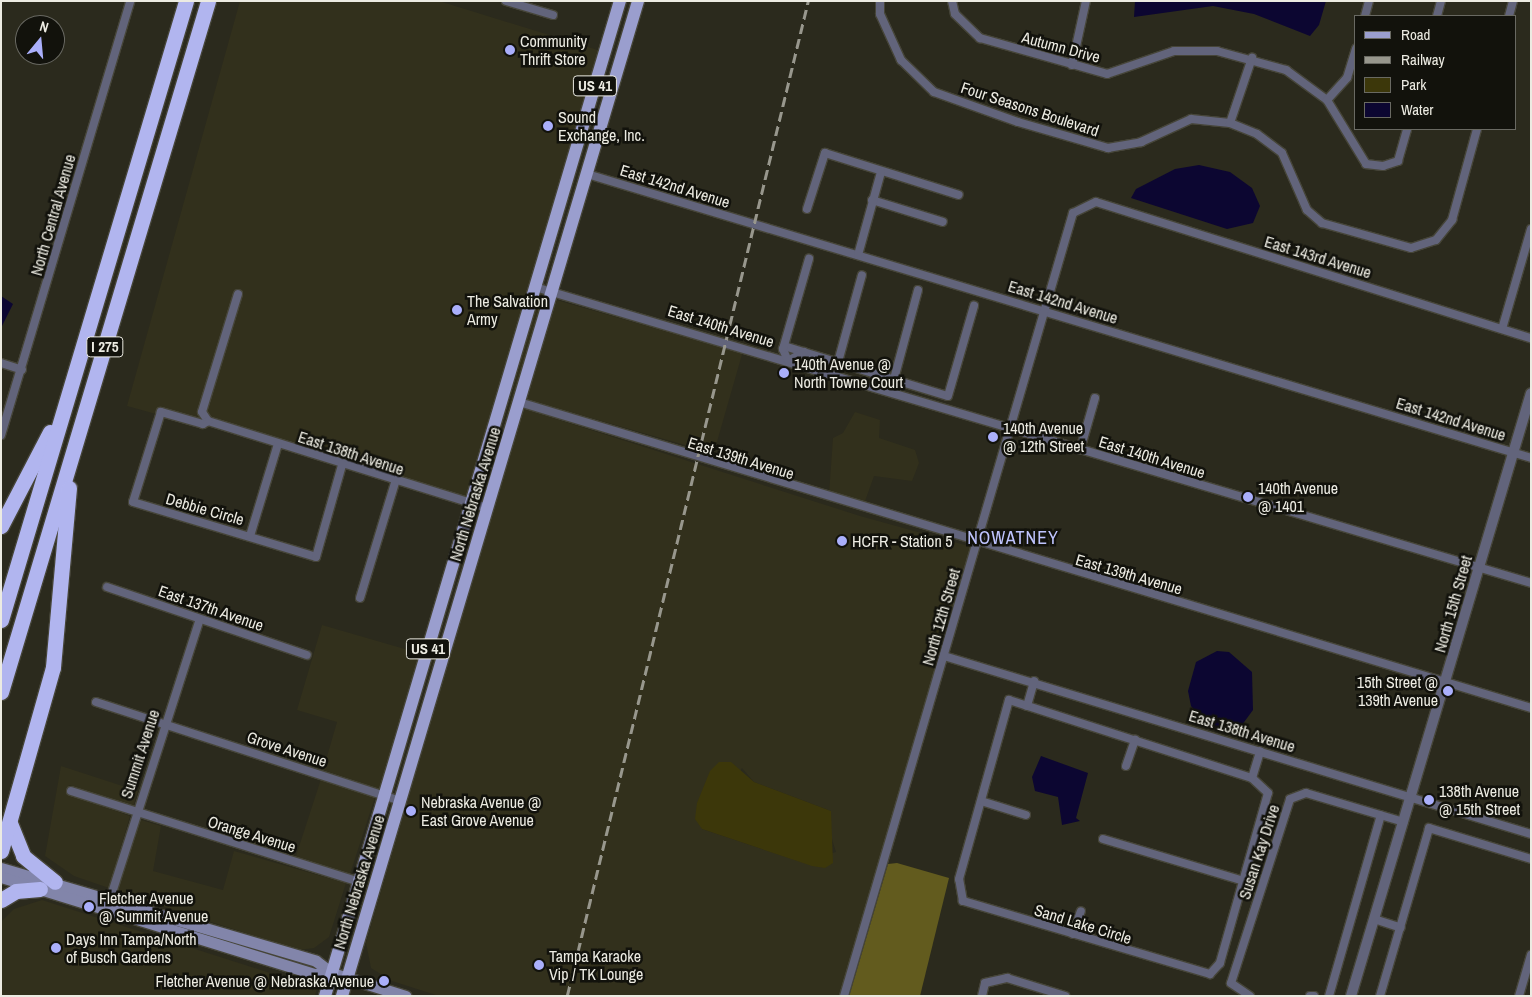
<!DOCTYPE html>
<html>
<head>
<meta charset="utf-8">
<style>
  body { margin:0 }
  #map { position:relative; width:1532px; height:997px; overflow:hidden; background:#2b2a1d; font-family:"Archivo Narrow",sans-serif }
  div>[style] { position:absolute }
  .built>* { inset:0; background:#32301c; transform-origin:0 0 }
  .green>* { inset:0; background:#3c370a }
  .forest>* { inset:0; background:#625b1e }
  .water>* { inset:0; background:#0c0631 }
  .roads { filter:drop-shadow(1px 0 #464539) drop-shadow(-1px 0 #464539) drop-shadow(0 1px #464539) drop-shadow(0 -1px #464539) }
  .minor>* { height:8px; margin:-4px; padding:0 4px; transform-origin:4px; border-radius:4px; background:#62647b }
  .tertiary>* { height:10px; margin:-5px; padding:0 5px; transform-origin:5px; border-radius:5px; background:#62647b }
  .secondary>* { height:11px; margin:-5.5px; padding:0 5.5px; transform-origin:5.5px; border-radius:5.5px; background:#8285aa }
  .primary>* { height:12px; margin:-6px; padding:0 6px; transform-origin:6px; border-radius:6px; background:#9a9ece }
  .motorway>* { height:15px; margin:-7.5px; padding:0 7.5px; transform-origin:7.5px; border-radius:7.5px; background:#b1b5ef }
  .rail>* { height:2.5px; margin-top:-1.25px; transform-origin:0; background:repeating-linear-gradient(90deg,#98978d 0 10px,transparent 0 15px) }
  .dots>* { width:14px; height:14px; translate:-50% -50%; box-sizing:border-box; border:2px solid #12120c; border-radius:50% }
  span { translate:-50% -50%; white-space:nowrap; text-align:center; line-height:1.15; -webkit-text-stroke:5px #12120c; paint-order:stroke }
  .shield-label span { padding:1px 4px; background:#12120c; border:1px solid; border-radius:4px; -webkit-text-stroke-width:0 }
  .shield-label { font-size:15px; color:#ecebe2; font-weight:700 }
  .poi-label { font-size:16px; color:#ecebe2 }
  .left { translate:0 -50%; text-align:left }
  .right { translate:-100% -50%; text-align:right }
  .street-label { font-size:16px; color:#ecebe2 }
  .neighbourhood-label { font-size:18px; color:#bfc4fe; letter-spacing:1px }
  .frame { position:absolute; inset:0; border:2px solid #ecebe2; pointer-events:none }
  .legend { position:absolute; left:1354px; top:15px; width:162px; height:115px; box-sizing:border-box; background:#12120c; border:1px solid #696962; margin:0; padding:6px 9px; list-style:none; font-size:15px; color:#ecebe2 }
  .legend li { display:flex; align-items:center; gap:10px; height:25px }
  .legend b { width:25px; border:1px solid #696962 }
  .north { position:absolute; left:15px; top:15px; width:50px; height:50px; box-sizing:border-box; background:#12120c; border:1px solid #696962; border-radius:50%; rotate:17deg; font-size:14px; font-weight:700; line-height:20px; text-align:center; color:#ecebe2 }
  .north::after { content:''; display:block; margin:auto; width:18px; height:22px; background:#aaaffb; clip-path:polygon(50% 0,100% 100%,50% 72%,0 100%) }
</style>
</head>
<body>
<div id="map">
  <div class="built">
    <div style="clip-path:polygon(240px 1px,439px 1px,601px 51px,469px 498px,211px 418px,207px 411px,243px 292px,236px 289px,198px 411px,201px 419px,162px 408px,156px 414px,127px 406px)"></div>
    <div style="left:553px;top:299px;width:197px;height:104px;rotate:16deg"></div>
    <div style="left:534px;top:307px;width:8px;height:202px;rotate:14deg"></div>
    <div style="clip-path:polygon(evenodd,522px 408px,860px 516px,972px 547px,840px 996px,439px 996px,392px 981px,371px 968px,366px 943px,522px 408px,742px 768px,754px 782px,831px 811px,830px 833px,836px 852px,801px 862px,702px 829px,742px 768px)"></div>
    <div style="clip-path:polygon(855px 412px,880px 420px,879px 438px,915px 450px,919px 463px,912px 481px,874px 476px,864px 504px,829px 494px,833px 438px,843px 433px)"></div>
    <div style="clip-path:polygon(322px 625px,422px 654px,379px 789px,323px 770px,337px 722px,297px 710px)"></div>
    <div style="clip-path:polygon(61px 766px,138px 791px,133px 807px,69px 785px,66px 793px,130px 816px,109px 888px,74px 876px,45px 856px)"></div>
    <div style="left:321px;top:779px;width:57px;height:82px;rotate:18deg"></div>
    <div style="clip-path:polygon(138px 819px,161px 826px,153px 871px,223px 890px,234px 851px,346px 883px,329px 937px,314px 948px,298px 950px,116px 891px)"></div>
    <div style="clip-path:polygon(42px 900px,317px 988px,315px 996px,1px 996px,2px 921px,14px 909px)"></div>
  </div>
  <div class="green">
    <div style="clip-path:polygon(719px 762px,731px 762px,754px 782px,831px 811px,833px 863px,825px 868px,812px 866px,702px 829px,695px 819px,697px 803px,710px 771px)"></div>
  </div>
  <div class="forest">
    <div style="clip-path:polygon(897px 863px,949px 878px,920px 996px,849px 996px,888px 864px)"></div>
  </div>
  <div class="water">
    <div style="clip-path:polygon(1135px 1px,1326px 1px,1319px 25px,1310px 36px,1254px 14px,1213px 6px,1134px 17px)"></div>
    <div style="clip-path:polygon(1199px 165px,1230px 172px,1252px 188px,1260px 206px,1253px 223px,1227px 229px,1131px 198px,1136px 189px,1175px 169px)"></div>
    <div style="clip-path:polygon(1px 296px,13px 304px,1px 328px)"></div>
    <div style="clip-path:polygon(1217px 651px,1229px 652px,1252px 672px,1253px 710px,1239px 729px,1206px 726px,1191px 706px,1188px 691px,1196px 662px)"></div>
    <div style="clip-path:polygon(1041px 756px,1088px 773px,1076px 818px,1080px 821px,1062px 825px,1058px 797px,1035px 791px,1032px 777px)"></div>
  </div>
  <div class="roads">
    <div class="minor">
      <div style="left:506px;top:1px;width:49px;rotate:16.6deg"></div>
      <div style="left:880px;top:1px;width:13px;rotate:90deg"></div>
      <div style="left:880px;top:14px;width:51px;rotate:65.5deg"></div>
      <div style="left:901px;top:60px;width:46px;rotate:44.1deg"></div>
      <div style="left:934px;top:92px;width:89px;rotate:19.7deg"></div>
      <div style="left:1018px;top:122px;width:94px;rotate:16.1deg"></div>
      <div style="left:1108px;top:148px;width:34px;rotate:-10deg"></div>
      <div style="left:1141px;top:142px;width:55px;rotate:-24.7deg"></div>
      <div style="left:1191px;top:119px;width:39px;rotate:6deg"></div>
      <div style="left:1230px;top:123px;width:29px;rotate:22deg"></div>
      <div style="left:1257px;top:134px;width:31px;rotate:37deg"></div>
      <div style="left:1282px;top:153px;width:62px;rotate:66.3deg"></div>
      <div style="left:1307px;top:210px;width:20px;rotate:41deg"></div>
      <div style="left:1322px;top:223px;width:92px;rotate:15.7deg"></div>
      <div style="left:1411px;top:248px;width:26px;rotate:-18deg"></div>
      <div style="left:1436px;top:240px;width:26px;rotate:-51deg"></div>
      <div style="left:1452px;top:220px;width:94px;rotate:-74.6deg"></div>
      <div style="left:952px;top:1px;width:13px;rotate:77deg"></div>
      <div style="left:955px;top:14px;width:35px;rotate:44deg"></div>
      <div style="left:980px;top:38px;width:132px;rotate:15.8deg"></div>
      <div style="left:1107px;top:74px;width:71px;rotate:-18.9deg"></div>
      <div style="left:1174px;top:51px;width:43px"></div>
      <div style="left:1217px;top:51px;width:72px;rotate:15.4deg"></div>
      <div style="left:1286px;top:70px;width:51px;rotate:36.2deg"></div>
      <div style="left:1327px;top:100px;width:75px;rotate:58.6deg"></div>
      <div style="left:1366px;top:164px;width:17px;rotate:7deg"></div>
      <div style="left:1383px;top:166px;width:16px;rotate:-18deg"></div>
      <div style="left:1398px;top:161px;width:33px;rotate:-74deg"></div>
      <div style="left:1365px;top:16px;width:16px;rotate:-75deg"></div>
      <div style="left:1437px;top:16px;width:16px;rotate:-75deg"></div>
      <div style="left:1509px;top:16px;width:16px;rotate:-75deg"></div>
      <div style="left:1072px;top:65px;width:66px;rotate:-77.7deg"></div>
      <div style="left:1327px;top:100px;width:30px;rotate:-48deg"></div>
      <div style="left:1347px;top:78px;width:31px;rotate:-73deg"></div>
      <div style="left:1230px;top:123px;width:69px;rotate:-71.3deg"></div>
      <div style="left:587px;top:174px;width:986px;rotate:16.74deg"></div>
      <div style="left:872px;top:200px;width:74px;rotate:17.2deg"></div>
      <div style="left:807px;top:209px;width:59px;rotate:-72.2deg"></div>
      <div style="left:825px;top:153px;width:140px;rotate:17.4deg"></div>
      <div style="left:858px;top:255px;width:86px;rotate:-74.5deg"></div>
      <div style="left:535px;top:287px;width:1039px;rotate:16.55deg"></div>
      <div style="left:238px;top:294px;width:123px;rotate:107deg"></div>
      <div style="left:202px;top:412px;width:11px;rotate:56deg"></div>
      <div style="left:208px;top:421px;width:292px;rotate:17.3deg"></div>
      <div style="left:1502px;top:329px;width:104px;rotate:-73.8deg"></div>
      <div style="left:784px;top:346px;width:171px;rotate:17deg"></div>
      <div style="left:948px;top:396px;width:94px;rotate:-73.9deg"></div>
      <div style="left:804px;top:352px;width:18px;rotate:151deg"></div>
      <div style="left:788px;top:361px;width:13px;rotate:-113deg"></div>
      <div style="left:783px;top:349px;width:94px;rotate:-73.9deg"></div>
      <div style="left:838px;top:362px;width:90px;rotate:-74.6deg"></div>
      <div style="left:1px;top:363px;width:22px;rotate:18deg"></div>
      <div style="left:894px;top:379px;width:92px;rotate:-74.9deg"></div>
      <div style="left:519px;top:402px;width:1057px;rotate:16.82deg"></div>
      <div style="left:208px;top:421px;width:6px;rotate:149deg"></div>
      <div style="left:203px;top:424px;width:44px;rotate:-164.1deg"></div>
      <div style="left:161px;top:412px;width:94px;rotate:107.3deg"></div>
      <div style="left:133px;top:502px;width:191px;rotate:16.7deg"></div>
      <div style="left:316px;top:557px;width:96px;rotate:-74.2deg"></div>
      <div style="left:1px;top:435px;width:453px;rotate:-73.4deg"></div>
      <div style="left:1080px;top:450px;width:54px;rotate:-73.9deg"></div>
      <div style="left:250px;top:536px;width:96px;rotate:-73.1deg"></div>
      <div style="left:107px;top:587px;width:211px;rotate:18.8deg"></div>
      <div style="left:360px;top:598px;width:120px;rotate:-73.1deg"></div>
      <div style="left:944px;top:656px;width:613px;rotate:16.87deg"></div>
      <div style="left:1009px;top:700px;width:255px;rotate:17.8deg"></div>
      <div style="left:1252px;top:778px;width:22px;rotate:43deg"></div>
      <div style="left:1268px;top:793px;width:177px;rotate:105.8deg"></div>
      <div style="left:1220px;top:963px;width:15px;rotate:132deg"></div>
      <div style="left:1210px;top:974px;width:258px;rotate:-163.5deg"></div>
      <div style="left:963px;top:901px;width:22px;rotate:-100deg"></div>
      <div style="left:959px;top:879px;width:186px;rotate:-74.4deg"></div>
      <div style="left:96px;top:702px;width:321px;rotate:18deg"></div>
      <div style="left:1027px;top:706px;width:26px;rotate:-74deg"></div>
      <div style="left:1126px;top:766px;width:28px;rotate:-71deg"></div>
      <div style="left:1252px;top:778px;width:28px;rotate:-73deg"></div>
      <div style="left:71px;top:791px;width:303px;rotate:17.5deg"></div>
      <div style="left:981px;top:801px;width:47px;rotate:17.3deg"></div>
      <div style="left:1103px;top:839px;width:147px;rotate:16.6deg"></div>
      <div style="left:110px;top:899px;width:294px;rotate:-72.2deg"></div>
      <div style="left:1374px;top:919px;width:28px;rotate:18deg"></div>
      <div style="left:1073px;top:934px;width:24px;rotate:-71deg"></div>
      <div style="left:844px;top:996px;width:816px;rotate:-73.7deg"></div>
      <div style="left:1073px;top:213px;width:25px;rotate:-26deg"></div>
      <div style="left:1096px;top:202px;width:456px;rotate:17.4deg"></div>
      <div style="left:982px;top:996px;width:13px;rotate:-77deg"></div>
      <div style="left:985px;top:983px;width:23px;rotate:-13deg"></div>
      <div style="left:1007px;top:978px;width:61px;rotate:17.2deg"></div>
      <div style="left:1250px;top:996px;width:23px;rotate:-146deg"></div>
      <div style="left:1231px;top:983px;width:193px;rotate:-72.2deg"></div>
      <div style="left:1290px;top:799px;width:17px;rotate:-21deg"></div>
      <div style="left:1306px;top:793px;width:102px;rotate:16.5deg"></div>
      <div style="left:1310px;top:996px;width:4px"></div>
      <div style="left:1329px;top:996px;width:188px;rotate:-74deg"></div>
      <div style="left:1380px;top:996px;width:175px;rotate:-73.7deg"></div>
      <div style="left:1429px;top:828px;width:107px;rotate:16.9deg"></div>
      <div style="left:1519px;top:996px;width:43px;rotate:-73.7deg"></div>
    </div>
    <div class="tertiary">
      <div style="left:1351px;top:996px;width:629px;rotate:-73.38deg"></div>
    </div>
    <div class="secondary">
      <div style="left:1px;top:868px;width:328px;rotate:16.4deg"></div>
      <div style="left:316px;top:961px;width:20px;rotate:37deg"></div>
      <div style="left:332px;top:973px;width:77px;rotate:17.3deg"></div>
      <div style="left:1px;top:877px;width:328px;rotate:17.2deg"></div>
      <div style="left:314px;top:974px;width:18px;rotate:-3deg"></div>
    </div>
    <div class="primary">
      <div style="left:325px;top:996px;width:1038px;rotate:-73.49deg"></div>
      <div style="left:342px;top:996px;width:1038px;rotate:-73.43deg"></div>
    </div>
    <div class="motorway">
      <div style="left:1px;top:526px;width:106px;rotate:-62.5deg"></div>
      <div style="left:1px;top:620px;width:646px;rotate:-73.36deg"></div>
      <div style="left:1px;top:692px;width:721px;rotate:-73.32deg"></div>
      <div style="left:10px;top:823px;width:35px;rotate:68deg"></div>
      <div style="left:23px;top:856px;width:41px;rotate:39.1deg"></div>
      <div style="left:1px;top:851px;width:191px;rotate:-74.2deg"></div>
      <div style="left:53px;top:667px;width:180px;rotate:-84.9deg"></div>
      <div style="left:1px;top:900px;width:17px;rotate:-31deg"></div>
      <div style="left:16px;top:891px;width:24px;rotate:-5deg"></div>
    </div>
  </div>
  <div class="rail">
    <div style="left:567px;top:996px;width:1024px;rotate:-76.38deg"></div>
  </div>
  <div class="dots">
    <div style="left:510px;top:50px;background:#aaaffb"></div>
    <div style="left:548px;top:126px;background:#aaaffb"></div>
    <div style="left:457px;top:310px;background:#aaaffb"></div>
    <div style="left:784px;top:373px;background:#aaaffb"></div>
    <div style="left:993px;top:437px;background:#aaaffb"></div>
    <div style="left:1248px;top:497px;background:#aaaffb"></div>
    <div style="left:842px;top:541px;background:#aaaffb"></div>
    <div style="left:1448px;top:691px;background:#aaaffb"></div>
    <div style="left:1429px;top:800px;background:#aaaffb"></div>
    <div style="left:411px;top:811px;background:#aaaffb"></div>
    <div style="left:89px;top:907px;background:#aaaffb"></div>
    <div style="left:56px;top:948px;background:#aaaffb"></div>
    <div style="left:539px;top:965px;background:#aaaffb"></div>
    <div style="left:384px;top:981px;background:#aaaffb"></div>
  </div>
  <div class="shield-label">
    <span style="left:595px;top:86px">US 41</span>
    <span style="left:105px;top:347px">I 275</span>
    <span style="left:428px;top:649px">US 41</span>
  </div>
  <div class="poi-label">
    <span class="left" style="left:520px;top:50px">Community<br>Thrift Store</span>
    <span class="left" style="left:558px;top:126px">Sound<br>Exchange, Inc.</span>
    <span class="left" style="left:467px;top:310px">The Salvation<br>Army</span>
    <span class="left" style="left:794px;top:373px">140th Avenue @<br>North Towne Court</span>
    <span class="left" style="left:1003px;top:437px">140th Avenue<br>@ 12th Street</span>
    <span class="left" style="left:1258px;top:497px">140th Avenue<br>@ 1401</span>
    <span class="left" style="left:852px;top:541px">HCFR - Station 5</span>
    <span class="right" style="left:1438px;top:691px">15th Street @<br>139th Avenue</span>
    <span class="left" style="left:1439px;top:800px">138th Avenue<br>@ 15th Street</span>
    <span class="left" style="left:421px;top:811px">Nebraska Avenue @<br>East Grove Avenue</span>
    <span class="left" style="left:99px;top:907px">Fletcher Avenue<br>@ Summit Avenue</span>
    <span class="left" style="left:66px;top:948px">Days Inn Tampa/North<br>of Busch Gardens</span>
    <span class="left" style="left:549px;top:965px">Tampa Karaoke<br>Vip / TK Lounge</span>
    <span class="right" style="left:374px;top:981px">Fletcher Avenue @ Nebraska Avenue</span>
  </div>
  <div class="street-label">
    <span style="left:1061px;top:47px;rotate:15deg">Autumn Drive</span>
    <span style="left:1030px;top:109px;rotate:18deg">Four Seasons Boulevard</span>
    <span style="left:675px;top:186px;rotate:17deg">East 142nd Avenue</span>
    <span style="left:53px;top:215px;rotate:-74deg">North Central Avenue</span>
    <span style="left:1318px;top:257px;rotate:17deg">East 143rd Avenue</span>
    <span style="left:1063px;top:302px;rotate:17deg">East 142nd Avenue</span>
    <span style="left:721px;top:326px;rotate:17deg">East 140th Avenue</span>
    <span style="left:1451px;top:419px;rotate:17deg">East 142nd Avenue</span>
    <span style="left:351px;top:453px;rotate:18deg">East 138th Avenue</span>
    <span style="left:1152px;top:457px;rotate:17deg">East 140th Avenue</span>
    <span style="left:741px;top:458px;rotate:17deg">East 139th Avenue</span>
    <span style="left:475px;top:494px;rotate:-73deg">North Nebraska Avenue</span>
    <span style="left:205px;top:509px;rotate:16deg">Debbie Circle</span>
    <span style="left:1129px;top:574px;rotate:16deg">East 139th Avenue</span>
    <span style="left:1453px;top:604px;rotate:-74deg">North 15th Street</span>
    <span style="left:211px;top:608px;rotate:19deg">East 137th Avenue</span>
    <span style="left:941px;top:617px;rotate:-74deg">North 12th Street</span>
    <span style="left:1242px;top:731px;rotate:17deg">East 138th Avenue</span>
    <span style="left:287px;top:749px;rotate:18deg">Grove Avenue</span>
    <span style="left:140px;top:754px;rotate:-72deg">Summit Avenue</span>
    <span style="left:252px;top:834px;rotate:17deg">Orange Avenue</span>
    <span style="left:1259px;top:852px;rotate:-72deg">Susan Kay Drive</span>
    <span style="left:359px;top:882px;rotate:-73deg">North Nebraska Avenue</span>
    <span style="left:1083px;top:924px;rotate:17deg">Sand Lake Circle</span>
  </div>
  <div class="neighbourhood-label">
    <span style="left:1013px;top:538px">NOWATNEY</span>
  </div>
  <div class="frame"></div>
  <ul class="legend">
  <li><b style="height:6px;background:#9a9ece"></b>Road</li>
  <li><b style="height:6px;background:#98978d"></b>Railway</li>
  <li><b style="height:14px;background:#3c370a"></b>Park</li>
  <li><b style="height:14px;background:#0c0631"></b>Water</li>
  </ul>
  <div class="north">N</div>
</div>
</body>
</html>
